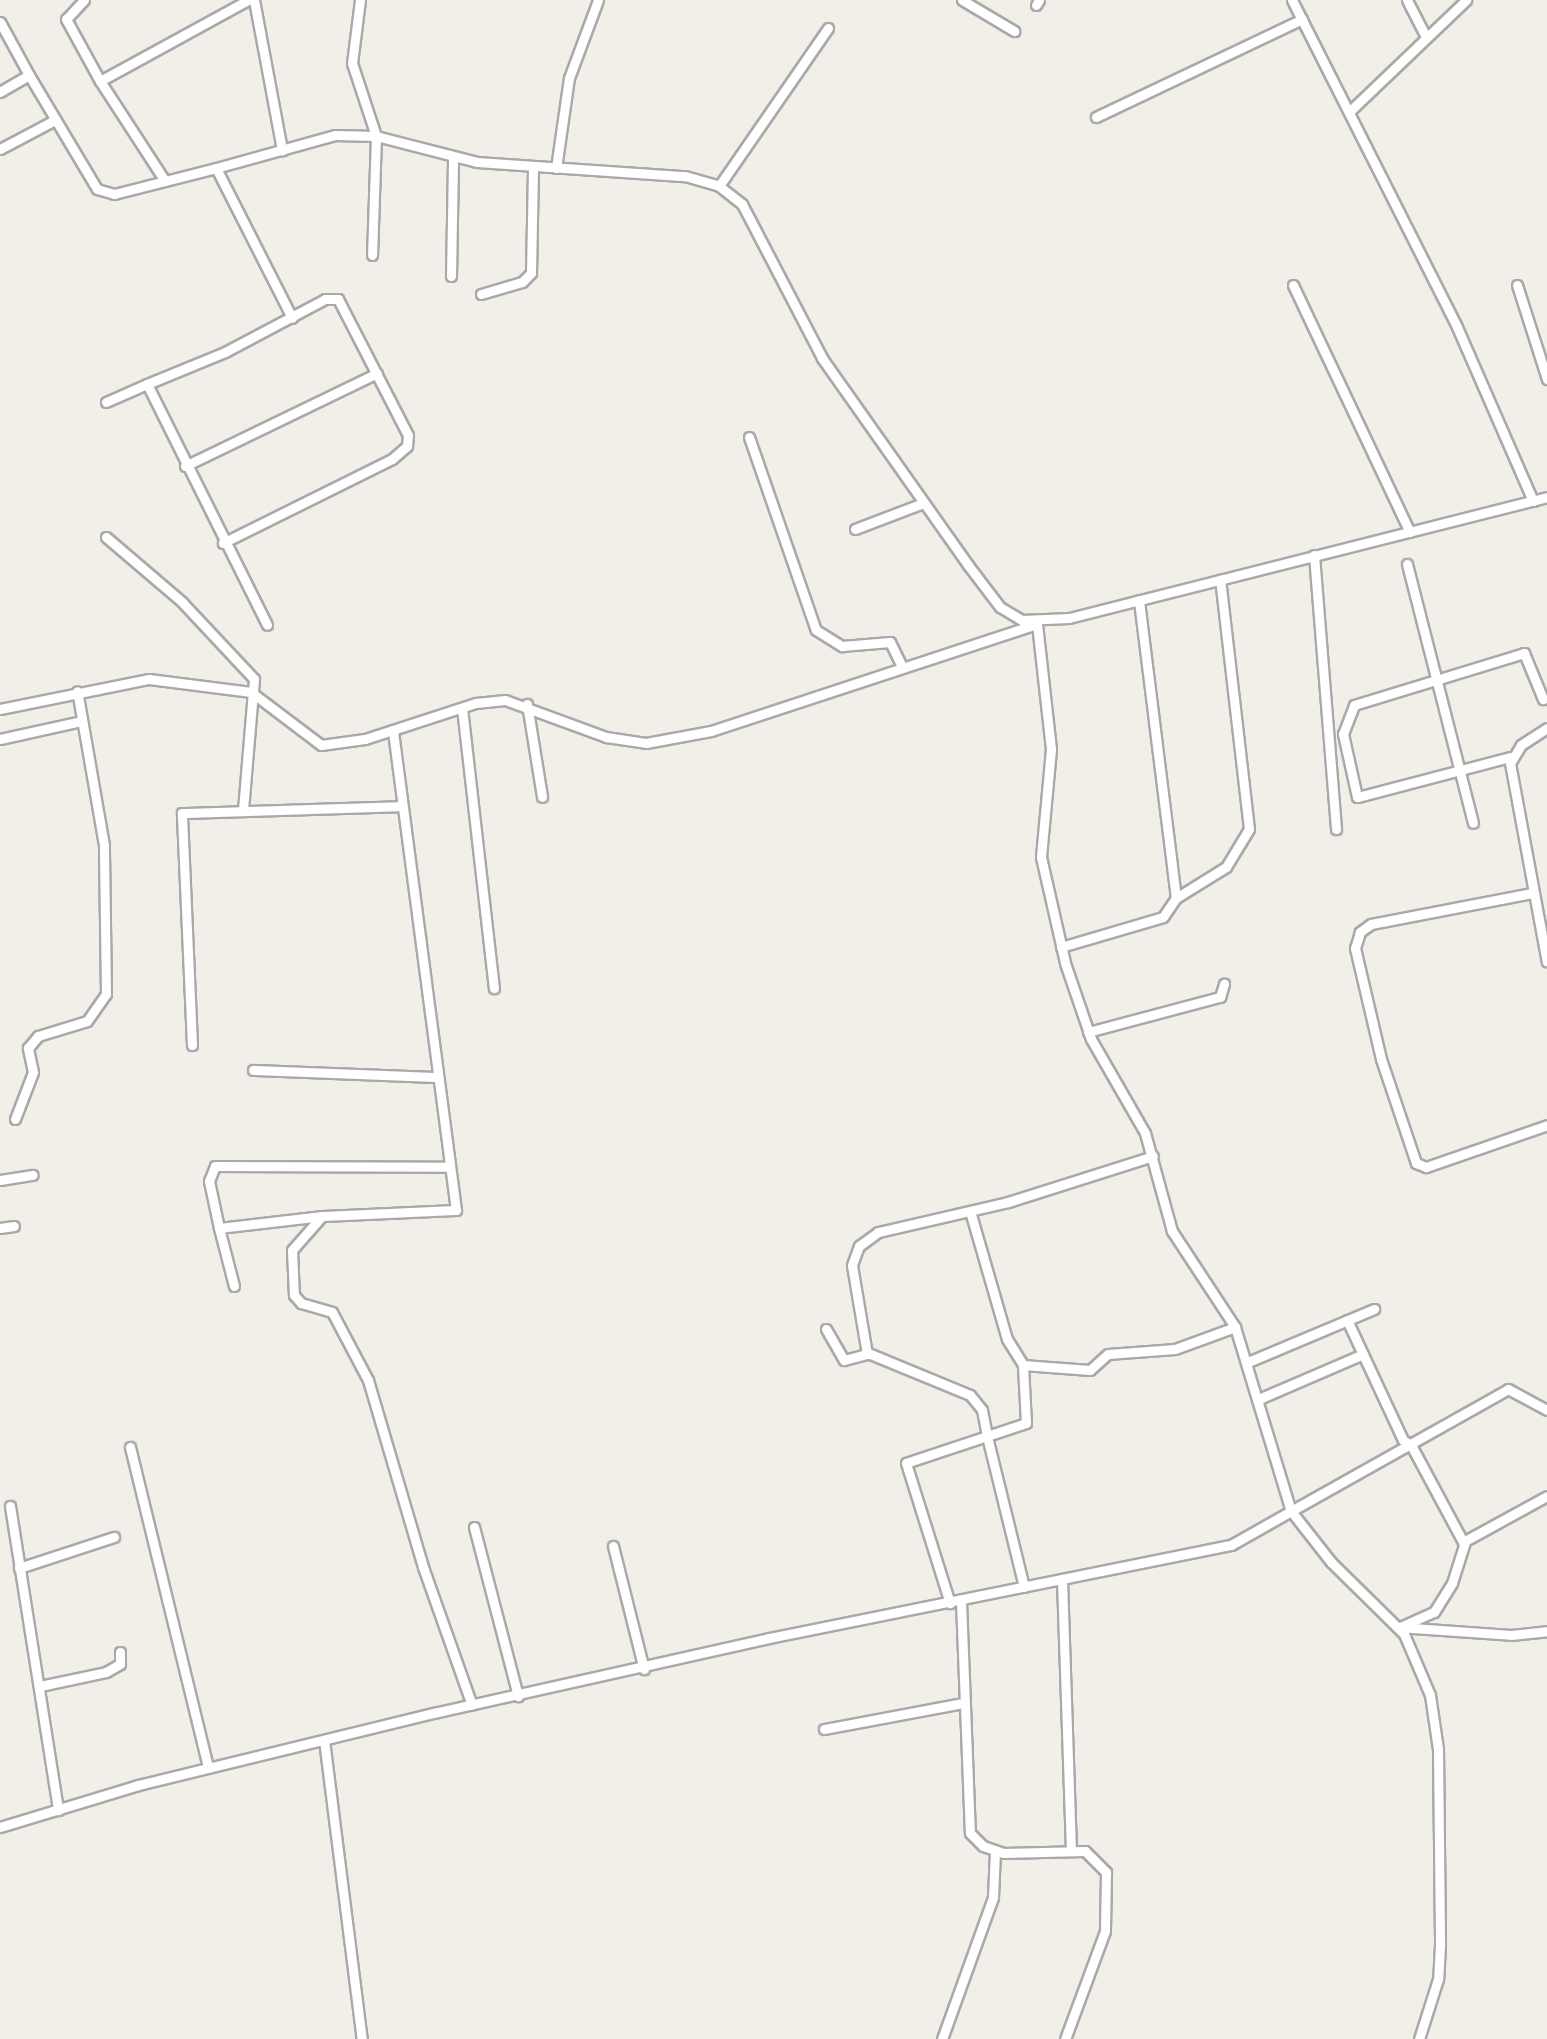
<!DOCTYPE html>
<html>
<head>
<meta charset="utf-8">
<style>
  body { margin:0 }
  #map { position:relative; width:1547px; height:2039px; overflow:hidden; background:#f2efe9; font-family:"DM Sans",sans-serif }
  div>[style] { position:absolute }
  .roads { filter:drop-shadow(2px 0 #a9a9a9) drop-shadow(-2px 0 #a9a9a9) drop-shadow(0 2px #a9a9a9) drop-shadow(0 -2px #a9a9a9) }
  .street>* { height:9px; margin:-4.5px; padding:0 4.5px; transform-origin:4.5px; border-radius:4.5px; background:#fff }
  span { translate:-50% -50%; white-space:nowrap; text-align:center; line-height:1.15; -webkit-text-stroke:5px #fff; paint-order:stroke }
</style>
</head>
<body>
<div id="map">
  <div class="roads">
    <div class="street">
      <div style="left:84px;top:0;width:26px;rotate:133deg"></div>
      <div style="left:66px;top:19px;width:71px;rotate:61.3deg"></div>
      <div style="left:254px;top:0;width:153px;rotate:79.4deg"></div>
      <div style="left:360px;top:0;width:64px;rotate:97.2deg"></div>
      <div style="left:352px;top:63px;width:77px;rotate:71.8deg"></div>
      <div style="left:376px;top:136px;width:104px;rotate:14.4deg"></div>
      <div style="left:477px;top:162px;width:208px;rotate:3.9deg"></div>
      <div style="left:685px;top:176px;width:35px;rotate:16deg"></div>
      <div style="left:719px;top:186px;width:29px;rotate:38deg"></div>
      <div style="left:742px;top:204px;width:174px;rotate:62.5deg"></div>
      <div style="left:822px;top:358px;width:253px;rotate:54.8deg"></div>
      <div style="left:968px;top:565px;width:53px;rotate:52.7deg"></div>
      <div style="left:1000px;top:607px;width:26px;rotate:31deg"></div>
      <div style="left:1022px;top:620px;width:47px;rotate:-2.4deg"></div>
      <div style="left:1069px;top:618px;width:493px;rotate:-14.2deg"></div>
      <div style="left:962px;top:0;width:61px;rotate:30.8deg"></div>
      <div style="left:1292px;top:0;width:366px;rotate:63.2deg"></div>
      <div style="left:1457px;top:327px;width:190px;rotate:66.4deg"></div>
      <div style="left:1407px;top:0;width:42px;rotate:62.8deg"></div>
      <div style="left:1036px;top:5px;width:6px;rotate:-59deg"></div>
      <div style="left:0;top:22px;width:60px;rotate:61.3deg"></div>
      <div style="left:29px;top:75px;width:34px;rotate:150deg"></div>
      <div style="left:29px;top:75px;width:133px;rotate:59.2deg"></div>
      <div style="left:97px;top:189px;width:18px;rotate:16deg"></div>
      <div style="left:114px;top:194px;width:105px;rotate:-14.3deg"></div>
      <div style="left:216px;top:168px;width:168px;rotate:63.1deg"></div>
      <div style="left:1350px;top:111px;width:161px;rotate:-43.7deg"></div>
      <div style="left:1096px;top:117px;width:228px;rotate:-25.4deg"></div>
      <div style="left:0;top:149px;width:62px;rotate:-27.8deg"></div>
      <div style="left:216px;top:168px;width:123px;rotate:-15.5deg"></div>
      <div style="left:335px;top:135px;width:41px;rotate:1.4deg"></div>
      <div style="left:376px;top:136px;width:119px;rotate:91.9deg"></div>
      <div style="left:556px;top:168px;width:91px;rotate:-81.8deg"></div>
      <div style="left:569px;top:78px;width:83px;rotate:-69.6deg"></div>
      <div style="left:165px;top:181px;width:119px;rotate:-123deg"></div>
      <div style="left:100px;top:81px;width:169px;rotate:-28.7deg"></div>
      <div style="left:719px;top:186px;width:192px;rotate:-55.4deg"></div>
      <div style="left:451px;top:276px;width:119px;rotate:-89deg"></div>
      <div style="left:1293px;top:285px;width:273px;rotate:64.7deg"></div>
      <div style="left:1517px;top:285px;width:99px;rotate:72.3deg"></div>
      <div style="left:481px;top:294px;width:43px;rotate:-16.3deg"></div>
      <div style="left:522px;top:282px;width:13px;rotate:-45deg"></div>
      <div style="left:531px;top:273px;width:105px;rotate:-88.9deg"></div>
      <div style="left:147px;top:384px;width:84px;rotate:-22.3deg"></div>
      <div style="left:225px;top:352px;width:113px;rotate:-27.9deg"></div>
      <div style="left:325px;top:299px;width:13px"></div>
      <div style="left:338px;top:299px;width:153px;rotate:62.8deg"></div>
      <div style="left:408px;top:435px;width:11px;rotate:95deg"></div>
      <div style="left:407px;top:446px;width:20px;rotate:139deg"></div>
      <div style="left:392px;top:459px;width:189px;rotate:153.6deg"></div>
      <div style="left:106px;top:402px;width:45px;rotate:-23.7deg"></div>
      <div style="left:147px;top:384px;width:269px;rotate:63.5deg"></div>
      <div style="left:749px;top:437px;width:204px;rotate:70.9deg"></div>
      <div style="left:816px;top:630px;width:31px;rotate:32deg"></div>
      <div style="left:842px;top:646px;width:48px;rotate:-4.8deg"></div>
      <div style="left:890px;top:642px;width:25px;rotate:64deg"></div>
      <div style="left:185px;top:466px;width:213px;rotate:-25.8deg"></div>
      <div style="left:855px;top:529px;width:73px;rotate:-20.9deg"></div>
      <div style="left:106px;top:537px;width:100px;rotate:40.5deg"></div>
      <div style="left:182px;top:602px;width:105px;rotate:46.9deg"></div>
      <div style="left:254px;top:679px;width:130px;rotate:94.8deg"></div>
      <div style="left:1314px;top:555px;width:275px;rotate:85.4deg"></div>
      <div style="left:1407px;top:564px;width:267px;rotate:75.7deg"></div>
      <div style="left:527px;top:704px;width:94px;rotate:80.8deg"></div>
      <div style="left:462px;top:708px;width:282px;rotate:83.5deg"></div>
      <div style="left:0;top:709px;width:152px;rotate:-11.4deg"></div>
      <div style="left:149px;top:679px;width:103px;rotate:7.3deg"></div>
      <div style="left:251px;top:692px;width:88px;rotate:37.1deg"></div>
      <div style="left:321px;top:745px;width:44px;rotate:-7.8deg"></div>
      <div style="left:365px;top:739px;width:117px;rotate:-18deg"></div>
      <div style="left:476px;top:703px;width:29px;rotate:-6deg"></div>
      <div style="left:505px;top:700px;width:108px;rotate:20.1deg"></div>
      <div style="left:606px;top:737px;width:40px;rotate:8.5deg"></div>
      <div style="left:646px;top:743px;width:66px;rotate:-10.5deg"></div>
      <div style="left:711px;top:731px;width:343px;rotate:-18.2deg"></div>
      <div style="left:1037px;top:624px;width:126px;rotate:83.6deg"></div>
      <div style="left:1051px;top:749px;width:108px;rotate:95.3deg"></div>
      <div style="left:1041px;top:857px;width:109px;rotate:77.2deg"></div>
      <div style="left:1065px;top:963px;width:80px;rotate:71.1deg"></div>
      <div style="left:1091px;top:1039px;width:108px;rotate:60.1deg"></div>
      <div style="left:1145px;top:1133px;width:102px;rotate:74.6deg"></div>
      <div style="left:1172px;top:1231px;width:115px;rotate:56.7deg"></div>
      <div style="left:1235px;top:1327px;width:192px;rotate:73.1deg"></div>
      <div style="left:1291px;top:1511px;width:249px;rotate:-29.3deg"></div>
      <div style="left:1508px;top:1389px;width:44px;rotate:28.3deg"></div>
      <div style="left:1547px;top:728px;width:31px;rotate:147deg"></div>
      <div style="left:1521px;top:745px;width:21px;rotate:121deg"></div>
      <div style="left:1510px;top:763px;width:202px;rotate:79.5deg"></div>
      <div style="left:0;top:739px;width:84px;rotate:-12.4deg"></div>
      <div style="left:1510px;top:757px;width:158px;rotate:165.3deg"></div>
      <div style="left:1357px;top:797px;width:65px;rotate:-102.5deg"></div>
      <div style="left:1343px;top:734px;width:31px;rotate:-69deg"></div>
      <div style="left:1354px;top:705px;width:178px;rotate:-17deg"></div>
      <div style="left:1524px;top:653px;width:50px;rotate:67.6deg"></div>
      <div style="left:1532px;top:893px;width:164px;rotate:169.1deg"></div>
      <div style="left:1371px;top:924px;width:14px;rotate:144deg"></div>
      <div style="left:1360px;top:932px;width:17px;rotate:107deg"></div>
      <div style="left:1355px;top:948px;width:114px;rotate:76.8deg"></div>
      <div style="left:1381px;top:1059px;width:110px;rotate:71.4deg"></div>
      <div style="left:1416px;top:1163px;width:11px;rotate:22deg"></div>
      <div style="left:1426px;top:1167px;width:128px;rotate:-19.1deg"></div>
      <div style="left:1176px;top:898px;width:59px;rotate:-31.8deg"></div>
      <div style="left:1226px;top:867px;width:44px;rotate:-58.8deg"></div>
      <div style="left:1249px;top:829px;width:251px;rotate:-96.6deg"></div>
      <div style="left:1061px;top:947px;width:106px;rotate:-16.4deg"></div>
      <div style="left:1163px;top:917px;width:23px;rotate:-56deg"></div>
      <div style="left:1176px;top:898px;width:300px;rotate:-97.1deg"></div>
      <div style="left:1088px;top:1032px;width:137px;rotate:-14.9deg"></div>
      <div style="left:1220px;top:997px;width:14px;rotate:-73deg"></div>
      <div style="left:192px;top:1045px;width:232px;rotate:-92.5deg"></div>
      <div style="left:182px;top:813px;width:220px;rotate:-1.8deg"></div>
      <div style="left:253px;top:1070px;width:184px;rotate:2.2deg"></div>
      <div style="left:15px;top:1119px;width:50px;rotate:-69deg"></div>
      <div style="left:33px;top:1072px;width:25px;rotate:-102deg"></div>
      <div style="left:28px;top:1048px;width:16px;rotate:-50deg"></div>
      <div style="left:38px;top:1036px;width:51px;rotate:-17deg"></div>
      <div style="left:87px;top:1021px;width:33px;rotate:-55deg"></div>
      <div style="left:106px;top:994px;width:149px;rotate:-90.8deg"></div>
      <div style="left:104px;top:845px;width:156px;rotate:-99.9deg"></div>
      <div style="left:0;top:1180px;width:33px;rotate:-9deg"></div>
      <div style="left:970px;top:1211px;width:133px;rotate:73.9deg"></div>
      <div style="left:1007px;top:1339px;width:31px;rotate:58deg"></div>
      <div style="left:322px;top:1216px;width:45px;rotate:131.4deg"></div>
      <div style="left:292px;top:1250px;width:45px;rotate:87.5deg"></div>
      <div style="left:294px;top:1295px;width:11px;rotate:49deg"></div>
      <div style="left:301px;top:1303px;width:32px;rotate:16deg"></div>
      <div style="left:332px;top:1312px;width:77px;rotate:62.1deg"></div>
      <div style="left:368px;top:1380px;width:195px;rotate:73.6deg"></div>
      <div style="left:423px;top:1567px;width:146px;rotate:70.5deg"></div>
      <div style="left:0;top:1228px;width:14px;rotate:-8deg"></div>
      <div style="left:219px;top:1228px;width:48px;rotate:-102deg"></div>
      <div style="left:209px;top:1181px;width:16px;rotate:-68deg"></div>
      <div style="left:215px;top:1166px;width:235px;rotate:0.2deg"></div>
      <div style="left:234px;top:1286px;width:60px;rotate:-104.5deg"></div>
      <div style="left:219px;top:1228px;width:104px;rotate:-6.6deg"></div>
      <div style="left:322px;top:1216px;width:134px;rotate:-2.6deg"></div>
      <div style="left:456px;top:1210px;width:484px;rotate:-97.5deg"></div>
      <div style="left:1347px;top:1320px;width:132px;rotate:65deg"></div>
      <div style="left:1403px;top:1440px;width:9px;rotate:32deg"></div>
      <div style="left:1411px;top:1445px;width:110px;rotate:61.8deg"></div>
      <div style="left:1463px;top:1542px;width:96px;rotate:-28.7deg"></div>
      <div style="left:826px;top:1329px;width:36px;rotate:60deg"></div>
      <div style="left:844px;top:1360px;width:24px;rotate:-15deg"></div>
      <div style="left:867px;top:1354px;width:90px;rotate:-99.6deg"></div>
      <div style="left:852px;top:1265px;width:20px;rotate:-70deg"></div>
      <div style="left:859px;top:1246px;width:24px;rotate:-36deg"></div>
      <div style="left:878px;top:1232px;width:133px;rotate:-13deg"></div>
      <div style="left:1008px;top:1202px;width:152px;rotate:-17.6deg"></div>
      <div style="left:868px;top:1353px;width:110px;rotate:22.4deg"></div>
      <div style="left:970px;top:1395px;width:19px;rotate:51deg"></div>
      <div style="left:982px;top:1410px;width:26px;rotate:79deg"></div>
      <div style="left:987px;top:1436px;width:85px;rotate:161.6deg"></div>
      <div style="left:906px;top:1463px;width:147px;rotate:72.6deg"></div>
      <div style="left:1248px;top:1362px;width:137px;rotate:-22.8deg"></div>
      <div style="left:1261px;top:1398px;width:111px;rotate:-23.3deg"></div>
      <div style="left:130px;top:1447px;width:330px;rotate:76.3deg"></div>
      <div style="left:10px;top:1506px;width:308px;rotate:81deg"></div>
      <div style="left:474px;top:1527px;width:175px;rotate:75.4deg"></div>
      <div style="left:613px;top:1546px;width:127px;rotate:75.9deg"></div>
      <div style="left:19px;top:1568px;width:100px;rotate:-18.1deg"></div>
      <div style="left:1062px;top:1580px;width:271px;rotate:88.1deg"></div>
      <div style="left:1024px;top:1587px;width:155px;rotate:-103.8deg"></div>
      <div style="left:987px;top:1436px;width:41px;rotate:-18.4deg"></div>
      <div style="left:1026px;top:1423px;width:58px;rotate:-93deg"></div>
      <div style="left:1023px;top:1365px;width:67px;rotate:4.3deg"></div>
      <div style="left:1090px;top:1370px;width:24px;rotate:-42deg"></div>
      <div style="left:1108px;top:1354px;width:67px;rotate:-4.3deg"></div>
      <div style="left:1175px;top:1349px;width:64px;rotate:-20.1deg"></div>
      <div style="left:961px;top:1601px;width:232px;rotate:87.8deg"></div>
      <div style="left:970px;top:1833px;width:18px;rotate:45deg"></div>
      <div style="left:983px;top:1846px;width:21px;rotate:19deg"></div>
      <div style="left:1003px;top:1853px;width:82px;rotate:-1.4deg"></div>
      <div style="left:1085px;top:1851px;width:30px;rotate:45deg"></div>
      <div style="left:1106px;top:1872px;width:59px;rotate:91deg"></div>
      <div style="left:1105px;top:1931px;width:115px;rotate:110.3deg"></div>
      <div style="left:1398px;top:1627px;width:113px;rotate:4deg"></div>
      <div style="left:1511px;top:1635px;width:36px;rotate:-6deg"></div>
      <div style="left:1400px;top:1627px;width:37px;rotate:-24deg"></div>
      <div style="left:1434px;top:1612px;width:34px;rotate:-58deg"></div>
      <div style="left:1452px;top:1583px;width:43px;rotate:-72.4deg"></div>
      <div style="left:40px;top:1686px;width:67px;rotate:-12deg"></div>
      <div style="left:106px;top:1672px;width:16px;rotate:-30deg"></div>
      <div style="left:120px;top:1664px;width:12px;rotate:-90deg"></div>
      <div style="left:824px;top:1729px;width:141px;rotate:-10.6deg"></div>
      <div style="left:324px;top:1740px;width:301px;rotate:82.8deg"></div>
      <div style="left:0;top:1827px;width:144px;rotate:-16.9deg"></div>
      <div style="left:138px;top:1785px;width:305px;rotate:-13.7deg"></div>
      <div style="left:434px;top:1713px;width:343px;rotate:-12.6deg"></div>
      <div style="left:769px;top:1638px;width:471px;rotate:-11.4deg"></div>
      <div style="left:1231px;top:1545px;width:69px;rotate:-29.5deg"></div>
      <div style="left:1291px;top:1511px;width:65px;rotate:51.9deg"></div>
      <div style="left:1331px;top:1562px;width:103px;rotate:44.6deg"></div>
      <div style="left:1404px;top:1634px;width:66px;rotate:66.9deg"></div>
      <div style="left:1430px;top:1695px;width:55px;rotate:81.6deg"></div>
      <div style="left:1438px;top:1749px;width:196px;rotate:89.4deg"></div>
      <div style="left:1440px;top:1945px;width:34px;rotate:93deg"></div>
      <div style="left:1438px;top:1979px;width:63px;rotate:107.6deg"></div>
      <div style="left:942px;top:2039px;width:151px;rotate:-70.2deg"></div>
      <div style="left:993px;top:1897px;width:46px;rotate:-87.5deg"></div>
    </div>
  </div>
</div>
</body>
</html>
